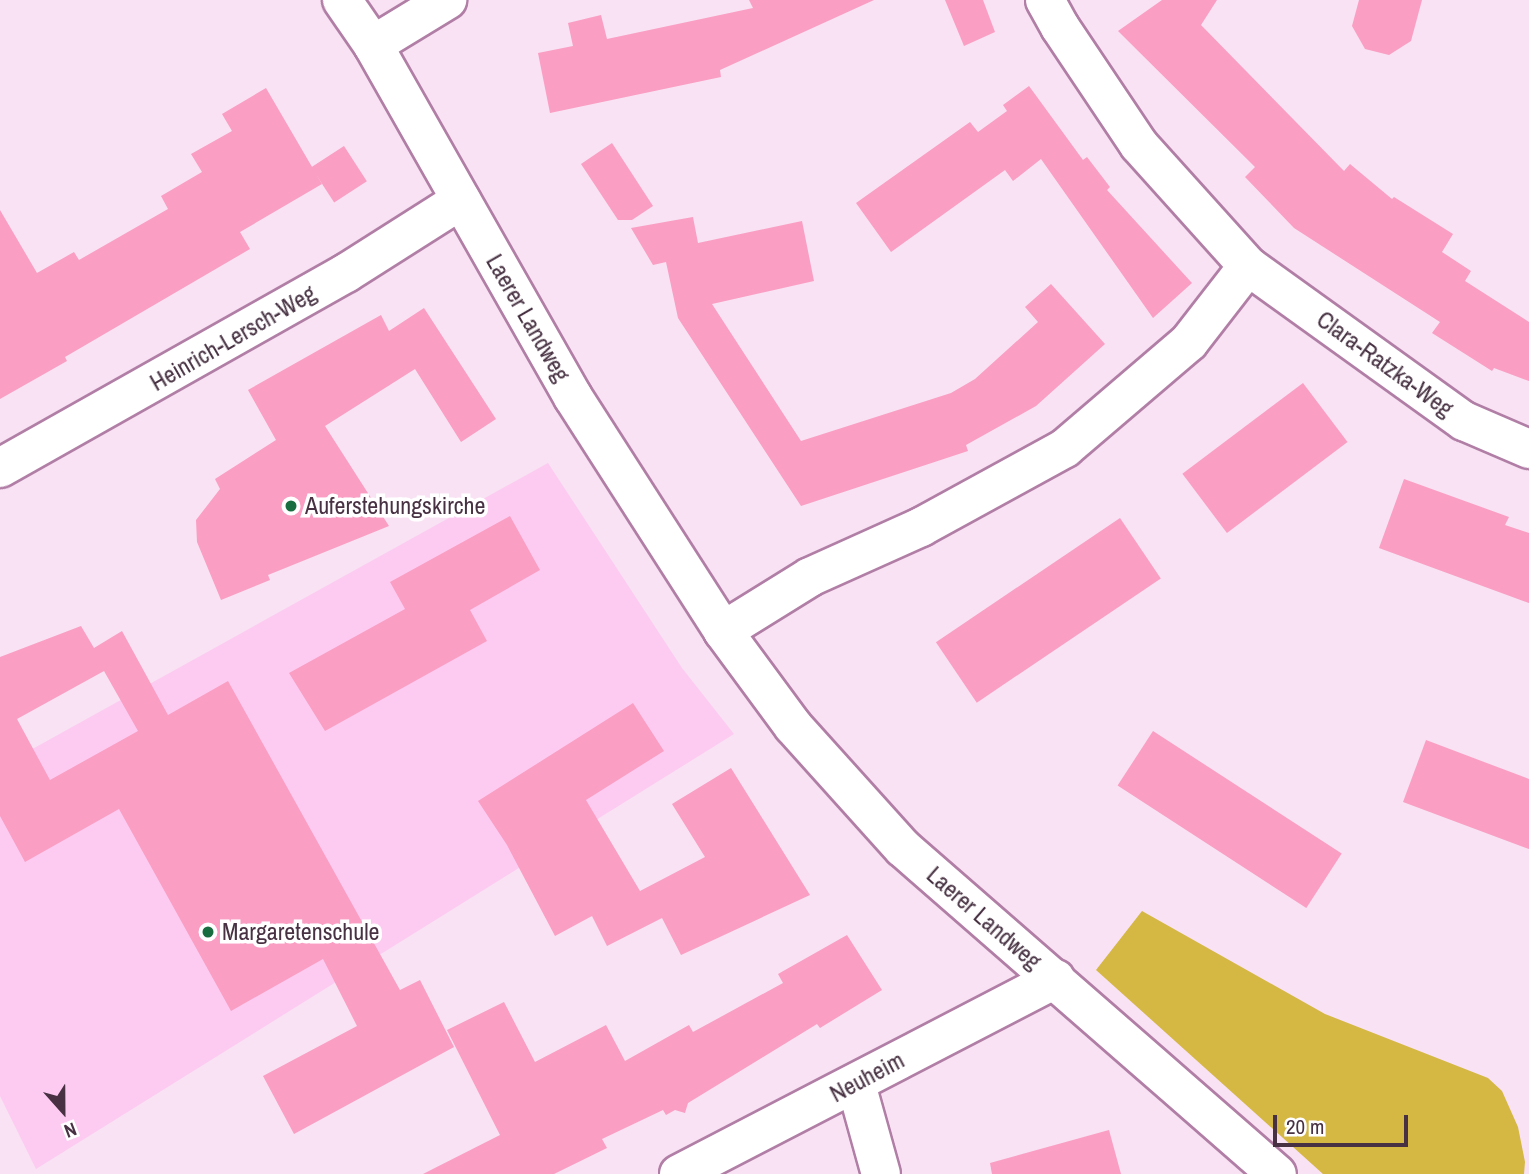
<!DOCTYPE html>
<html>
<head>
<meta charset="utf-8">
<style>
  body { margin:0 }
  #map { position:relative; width:1529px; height:1174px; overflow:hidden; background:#f8e2f3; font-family:"Archivo Narrow",sans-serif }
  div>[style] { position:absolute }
  .built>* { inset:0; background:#fdcbf1 }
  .green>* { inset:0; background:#d5b744 }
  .building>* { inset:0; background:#fa9ec3; transform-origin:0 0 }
  .roads { filter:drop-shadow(2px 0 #b17ea6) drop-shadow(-2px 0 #b17ea6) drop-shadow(0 2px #b17ea6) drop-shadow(0 -2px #b17ea6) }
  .minor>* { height:38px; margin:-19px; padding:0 19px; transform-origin:19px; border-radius:19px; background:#fff }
  .dots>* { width:19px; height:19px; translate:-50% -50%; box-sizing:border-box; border:4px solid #fff; border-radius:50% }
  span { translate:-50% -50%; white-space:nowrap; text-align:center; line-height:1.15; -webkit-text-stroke:7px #fff; paint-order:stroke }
  .street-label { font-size:24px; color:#473142 }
  .poi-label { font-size:24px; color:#473142 }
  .left { translate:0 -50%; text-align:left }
  .north { position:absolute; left:28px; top:1076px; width:70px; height:70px; -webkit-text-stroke:5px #fff; paint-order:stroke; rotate:159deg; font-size:19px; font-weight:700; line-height:28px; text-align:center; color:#473142 }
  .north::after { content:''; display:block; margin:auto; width:24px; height:32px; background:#473142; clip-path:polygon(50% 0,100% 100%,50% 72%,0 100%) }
  .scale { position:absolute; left:1273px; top:1115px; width:135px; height:32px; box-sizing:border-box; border:4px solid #473142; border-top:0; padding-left:9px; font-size:21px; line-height:24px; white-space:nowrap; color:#473142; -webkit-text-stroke:5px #fff; paint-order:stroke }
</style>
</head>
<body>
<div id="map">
  <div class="built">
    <div style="clip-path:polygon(548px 463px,682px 668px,734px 734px,36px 1169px,0 1096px,0 767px)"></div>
  </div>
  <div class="green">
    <div style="clip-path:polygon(1142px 911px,1325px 1014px,1488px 1078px,1502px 1091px,1518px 1127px,1525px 1162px,1524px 1174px,1323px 1174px,1096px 970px)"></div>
  </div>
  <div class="building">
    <div style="clip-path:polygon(749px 0,874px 0,720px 70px,721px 77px,550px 113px,538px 53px,573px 46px,568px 23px,601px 15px,607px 39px,753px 8px)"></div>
    <div style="clip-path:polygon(945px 0,983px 0,995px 32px,964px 46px)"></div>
    <div style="clip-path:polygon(1162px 0,1217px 0,1201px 25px,1344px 171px,1350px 164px,1392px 199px,1394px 197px,1453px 234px,1442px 252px,1471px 271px,1465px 281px,1529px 322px,1529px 381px,1494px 368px,1492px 371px,1432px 333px,1440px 322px,1294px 228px,1245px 177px,1255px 167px,1118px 31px)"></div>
    <div style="clip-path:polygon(1359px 0,1422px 0,1411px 41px,1389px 55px,1365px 49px,1352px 26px)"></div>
    <div style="clip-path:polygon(1029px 86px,1083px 160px,1087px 157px,1110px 187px,1107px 190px,1192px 283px,1153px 318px,1041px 159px,1013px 181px,1005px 170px,891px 252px,856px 203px,970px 122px,978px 132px,1007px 111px,1003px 105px)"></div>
    <div style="clip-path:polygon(266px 88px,322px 184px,240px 232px,250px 249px,65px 357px,67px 361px,0 399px,0 210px,37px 273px,74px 252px,79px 260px,168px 209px,161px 196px,202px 172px,191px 154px,232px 131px,222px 114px)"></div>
    <div style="clip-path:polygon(612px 143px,653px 206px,632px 220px,618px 220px,581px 164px)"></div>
    <div style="left:344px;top:146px;width:42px;height:39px;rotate:57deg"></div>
    <div style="clip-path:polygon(693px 217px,698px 243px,802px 221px,814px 281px,712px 304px,801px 441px,951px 393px,975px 379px,1038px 322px,1025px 307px,1051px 284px,1105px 344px,1036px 406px,966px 445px,968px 451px,801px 506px,678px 318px,666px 262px,653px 265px,631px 228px)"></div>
    <div style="clip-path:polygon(424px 308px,496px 419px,461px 442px,415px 369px,325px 426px,389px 526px,268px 575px,270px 580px,221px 600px,197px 542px,196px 520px,220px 489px,215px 479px,276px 440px,248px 390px,381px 315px,389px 331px)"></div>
    <div style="left:1303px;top:383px;width:74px;height:151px;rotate:53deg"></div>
    <div style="clip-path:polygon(1404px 479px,1509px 517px,1505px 525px,1529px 533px,1529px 603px,1379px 548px)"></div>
    <div style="clip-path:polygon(510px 516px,540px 570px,470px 610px,487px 641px,325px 731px,289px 673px,405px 609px,390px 582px)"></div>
    <div style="left:1120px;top:518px;width:73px;height:222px;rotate:56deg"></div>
    <div style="clip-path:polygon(evenodd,81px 626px,94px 648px,122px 631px,168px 715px,228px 681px,400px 990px,420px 980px,454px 1047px,294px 1134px,263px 1076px,357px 1026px,323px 959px,231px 1011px,119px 809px,25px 862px,0 816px,0 657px,81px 626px,104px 671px,138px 731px,50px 780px,17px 719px,104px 671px)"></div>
    <div style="clip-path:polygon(633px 703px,664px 751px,586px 800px,640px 891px,705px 857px,672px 804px,731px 768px,810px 895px,681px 955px,662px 918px,607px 946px,592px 916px,555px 936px,507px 845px,478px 801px)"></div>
    <div style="left:1153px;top:731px;width:225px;height:65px;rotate:33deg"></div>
    <div style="clip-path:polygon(1426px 740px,1529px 779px,1529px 849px,1403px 802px)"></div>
    <div style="clip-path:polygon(847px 935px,882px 990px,820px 1028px,817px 1024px,688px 1103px,685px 1113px,675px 1110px,666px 1115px,663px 1110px,602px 1139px,607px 1148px,554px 1174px,423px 1174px,500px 1135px,447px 1030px,504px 1002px,535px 1062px,606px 1025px,625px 1061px,689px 1025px,693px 1032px,783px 983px,778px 974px)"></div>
    <div style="clip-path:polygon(1109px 1130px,1121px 1174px,992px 1174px,990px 1163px)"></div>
  </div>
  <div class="roads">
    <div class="minor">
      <div style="left:342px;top:0;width:55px;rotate:55.4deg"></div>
      <div style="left:373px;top:45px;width:405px;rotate:60.4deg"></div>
      <div style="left:573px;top:397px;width:278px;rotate:57.3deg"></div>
      <div style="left:723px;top:631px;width:118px;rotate:53.6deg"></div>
      <div style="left:793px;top:726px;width:164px;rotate:48deg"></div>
      <div style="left:903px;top:848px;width:496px;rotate:41.1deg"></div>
      <div style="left:1045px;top:0;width:31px;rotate:61deg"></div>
      <div style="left:1060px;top:27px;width:142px;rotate:56.2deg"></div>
      <div style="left:1139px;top:145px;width:163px;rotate:48deg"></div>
      <div style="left:1248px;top:266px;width:266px;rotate:35.7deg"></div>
      <div style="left:1464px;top:421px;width:71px;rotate:23.3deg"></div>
      <div style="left:373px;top:45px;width:87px;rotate:-31.3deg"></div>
      <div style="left:0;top:468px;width:397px;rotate:-29.4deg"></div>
      <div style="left:346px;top:273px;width:136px;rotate:-32.4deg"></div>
      <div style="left:723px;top:631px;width:102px;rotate:-31.8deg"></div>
      <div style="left:810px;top:577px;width:122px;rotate:-24.2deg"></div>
      <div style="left:921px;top:527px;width:164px;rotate:-28.7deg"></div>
      <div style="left:1065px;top:448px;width:163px;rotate:-40.5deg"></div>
      <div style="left:1189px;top:342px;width:96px;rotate:-52.2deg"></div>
      <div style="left:856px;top:1084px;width:93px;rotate:74.5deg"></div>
      <div style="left:679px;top:1174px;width:424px;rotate:-27.4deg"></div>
    </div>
  </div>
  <div class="dots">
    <div style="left:291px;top:506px;background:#176d40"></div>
    <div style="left:208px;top:932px;background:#176d40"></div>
  </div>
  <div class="street-label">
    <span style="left:528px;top:318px;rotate:60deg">Laerer Landweg</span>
    <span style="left:233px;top:338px;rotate:-30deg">Heinrich-Lersch-Weg</span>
    <span style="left:1385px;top:364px;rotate:36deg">Clara-Ratzka-Weg</span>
    <span style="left:984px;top:918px;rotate:41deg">Laerer Landweg</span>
    <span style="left:867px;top:1077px;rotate:-28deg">Neuheim</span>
  </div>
  <div class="poi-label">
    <span class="left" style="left:305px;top:506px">Auferstehungskirche</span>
    <span class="left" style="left:222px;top:932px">Margaretenschule</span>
  </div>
  <div class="north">N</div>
  <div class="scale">20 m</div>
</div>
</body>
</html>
